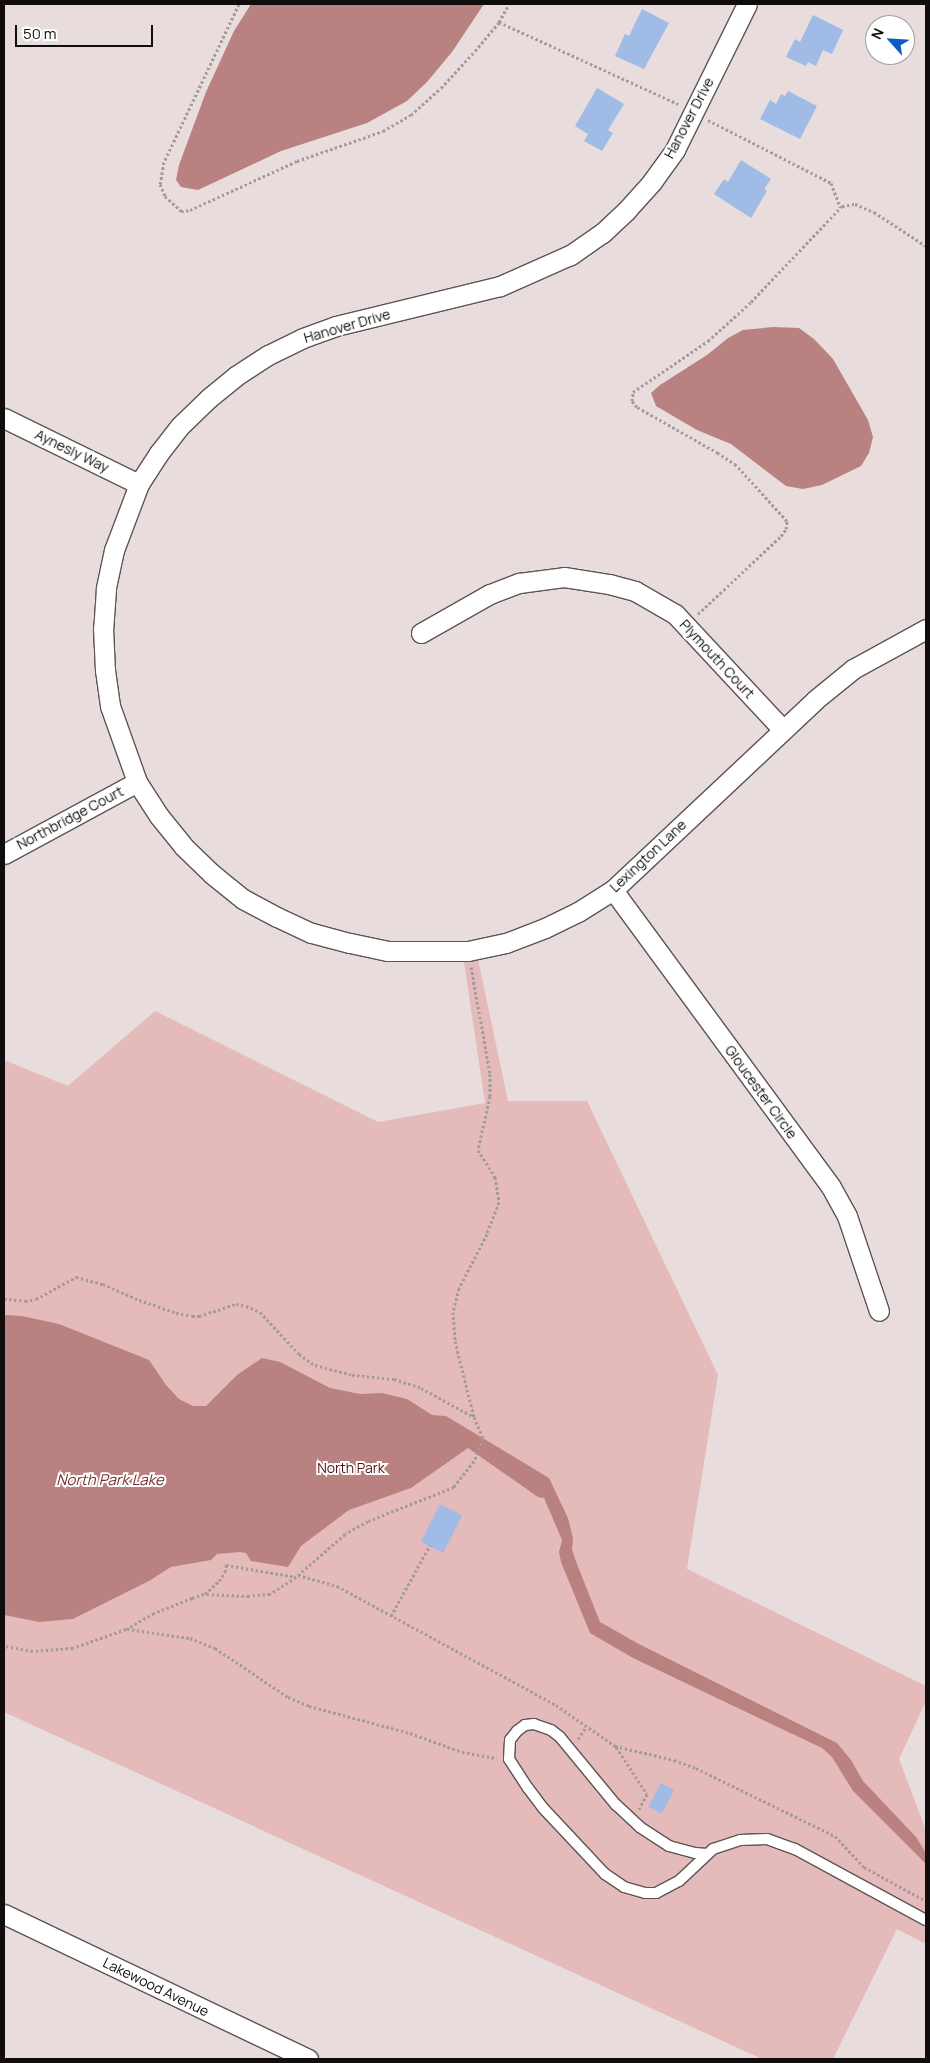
<!DOCTYPE html>
<html>
<head>
<meta charset="utf-8">
<style>
  body { margin:0 }
  #map { position:relative; width:930px; height:2063px; overflow:hidden; background:#e8dcdc; font-family:Manrope,sans-serif }
  div>[style] { position:absolute }
  .green>* { inset:0; background:#e4bbba }
  .water>* { inset:0; background:#b98281 }
  .building>* { inset:0; background:#9fbbe6; transform-origin:0 0 }
  .path>* { height:3px; margin-top:-1.5px; transform-origin:0; background:repeating-linear-gradient(90deg,#a39a9a 0 2.5px,transparent 0 5px) }
  .roads { filter:drop-shadow(1px 0 #5e5454) drop-shadow(-1px 0 #5e5454) drop-shadow(0 1px #5e5454) drop-shadow(0 -1px #5e5454) }
  .lane>* { height:10px; margin:-5px; padding:0 5px; transform-origin:5px; border-radius:5px; background:#fff }
  .street>* { height:19px; margin:-9.5px; padding:0 9.5px; transform-origin:9.5px; border-radius:9.5px; background:#fff }
  span { translate:-50% -50%; white-space:nowrap; text-align:center; line-height:1.15; -webkit-text-stroke:4px #fff; paint-order:stroke }
  .street-label { font-size:14px; color:#110d0d }
  .park-label { font-size:14px; color:#520e15 }
  .water-label { font-size:15px; color:#742e31; font-style:italic }
  .frame { position:absolute; inset:0; border:5px solid #110d0d; pointer-events:none }
  .north { position:absolute; left:865px; top:15px; width:50px; height:50px; box-sizing:border-box; background:#fff; border:1px solid #a09e9e; border-radius:50%; rotate:296deg; font-size:14px; font-weight:700; line-height:20px; text-align:center; color:#110d0d }
  .north::after { content:''; display:block; margin:auto; width:18px; height:22px; background:#105cc7; clip-path:polygon(50% 0,100% 100%,50% 72%,0 100%) }
  .scale { position:absolute; left:15px; top:25px; width:138px; height:22px; box-sizing:border-box; border:2px solid #110d0d; border-top:0; padding-left:6px; font-size:15px; line-height:18px; white-space:nowrap; color:#110d0d; -webkit-text-stroke:4px #fff; paint-order:stroke }
</style>
</head>
<body>
<div id="map">
  <div class="green">
    <div style="clip-path:polygon(478px 959px,508px 1101px,587px 1101px,718px 1375px,687px 1569px,926px 1686px,926px 1701px,899px 1759px,926px 1830px,926px 1944px,897px 1929px,833px 2059px,762px 2059px,4px 1712px,4px 1060px,68px 1086px,155px 1011px,378px 1122px,485px 1103px,464px 962px)"></div>
  </div>
  <div class="water">
    <div style="clip-path:polygon(251px 4px,484px 4px,452px 52px,427px 82px,407px 101px,367px 123px,281px 151px,198px 190px,181px 187px,176px 180px,179px 165px,206px 92px,234px 31px)"></div>
    <div style="clip-path:polygon(773px 327px,799px 328px,814px 339px,833px 359px,868px 420px,873px 437px,869px 453px,861px 466px,822px 485px,803px 489px,786px 486px,731px 444px,697px 430px,656px 406px,651px 393px,660px 385px,707px 355px,728px 338px,743px 330px)"></div>
    <div style="clip-path:polygon(4px 1315px,22px 1316px,59px 1324px,149px 1360px,166px 1385px,179px 1399px,193px 1406px,206px 1406px,237px 1375px,262px 1358px,280px 1362px,330px 1388px,360px 1394px,382px 1393px,407px 1399px,432px 1415px,446px 1416px,549px 1478px,568px 1518px,573px 1538px,572px 1549px,575px 1559px,600px 1622px,637px 1643px,837px 1743px,851px 1760px,863px 1781px,916px 1837px,926px 1853px,926px 1864px,853px 1791px,832px 1757px,822px 1748px,633px 1658px,590px 1633px,561px 1562px,559px 1552px,562px 1540px,544px 1498px,538px 1497px,468px 1448px,411px 1488px,349px 1510px,301px 1546px,288px 1567px,251px 1561px,246px 1553px,240px 1552px,217px 1554px,211px 1560px,171px 1567px,149px 1581px,73px 1619px,39px 1622px,4px 1615px)"></div>
  </div>
  <div class="building">
    <div style="clip-path:polygon(642px 9px,669px 23px,644px 69px,615px 56px,625px 34px,629px 36px)"></div>
    <div style="clip-path:polygon(813px 15px,843px 30px,832px 54px,823px 50px,816px 66px,808px 62px,806px 66px,786px 57px,795px 39px,800px 42px)"></div>
    <div style="clip-path:polygon(597px 88px,624px 104px,608px 130px,613px 133px,602px 151px,584px 141px,588px 134px,575px 126px)"></div>
    <div style="clip-path:polygon(788px 91px,817px 106px,800px 139px,760px 119px,770px 100px,776px 104px,781px 94px,785px 96px)"></div>
    <div style="clip-path:polygon(741px 160px,771px 179px,764px 189px,767px 191px,751px 218px,714px 194px,724px 179px,728px 182px)"></div>
    <div style="left:440px;top:1504px;width:25px;height:42px;rotate:27deg"></div>
    <div style="left:661px;top:1783px;width:15px;height:27px;rotate:28deg"></div>
  </div>
  <div class="path">
    <div style="left:239px;top:4px;width:175px;rotate:115.4deg"></div>
    <div style="left:164px;top:162px;width:22px;rotate:100deg"></div>
    <div style="left:160px;top:184px;width:13px;rotate:67deg"></div>
    <div style="left:165px;top:196px;width:22px;rotate:43deg"></div>
    <div style="left:181px;top:211px;width:9px;rotate:-6deg"></div>
    <div style="left:190px;top:210px;width:118px;rotate:-24.6deg"></div>
    <div style="left:297px;top:161px;width:91px;rotate:-19.2deg"></div>
    <div style="left:383px;top:131px;width:32px;rotate:-30deg"></div>
    <div style="left:411px;top:115px;width:40px;rotate:-42deg"></div>
    <div style="left:441px;top:88px;width:50px;rotate:-47.4deg"></div>
    <div style="left:475px;top:51px;width:38px;rotate:-50deg"></div>
    <div style="left:499px;top:22px;width:21px;rotate:-61deg"></div>
    <div style="left:499px;top:22px;width:197px;rotate:24.6deg"></div>
    <div style="left:708px;top:120px;width:138px;rotate:27.1deg"></div>
    <div style="left:831px;top:183px;width:26px;rotate:69deg"></div>
    <div style="left:698px;top:614px;width:114px;rotate:-43.2deg"></div>
    <div style="left:781px;top:536px;width:9px;rotate:-54deg"></div>
    <div style="left:786px;top:529px;width:8px;rotate:-83deg"></div>
    <div style="left:787px;top:521px;width:76px;rotate:-132.3deg"></div>
    <div style="left:736px;top:465px;width:22px;rotate:-146deg"></div>
    <div style="left:718px;top:453px;width:93px;rotate:-150.4deg"></div>
    <div style="left:637px;top:407px;width:8px;rotate:-130deg"></div>
    <div style="left:632px;top:401px;width:9px;rotate:-84deg"></div>
    <div style="left:633px;top:392px;width:91px;rotate:-34.2deg"></div>
    <div style="left:708px;top:341px;width:58px;rotate:-42.2deg"></div>
    <div style="left:751px;top:302px;width:132px;rotate:-46.5deg"></div>
    <div style="left:842px;top:206px;width:13px;rotate:-9deg"></div>
    <div style="left:855px;top:204px;width:21px;rotate:23deg"></div>
    <div style="left:874px;top:212px;width:62px;rotate:33.2deg"></div>
    <div style="left:471px;top:967px;width:109px;rotate:79.9deg"></div>
    <div style="left:490px;top:1074px;width:22px;rotate:90deg"></div>
    <div style="left:490px;top:1096px;width:55px;rotate:102.5deg"></div>
    <div style="left:478px;top:1150px;width:32px;rotate:58deg"></div>
    <div style="left:495px;top:1177px;width:25px;rotate:81deg"></div>
    <div style="left:499px;top:1202px;width:34px;rotate:111deg"></div>
    <div style="left:487px;top:1234px;width:61px;rotate:117.4deg"></div>
    <div style="left:459px;top:1288px;width:25px;rotate:104deg"></div>
    <div style="left:453px;top:1312px;width:29px;rotate:86deg"></div>
    <div style="left:455px;top:1341px;width:78px;rotate:76deg"></div>
    <div style="left:4px;top:1299px;width:21px;rotate:5deg"></div>
    <div style="left:25px;top:1301px;width:11px;rotate:-10deg"></div>
    <div style="left:36px;top:1299px;width:46px;rotate:-28.8deg"></div>
    <div style="left:76px;top:1277px;width:28px;rotate:15deg"></div>
    <div style="left:103px;top:1284px;width:39px;rotate:24deg"></div>
    <div style="left:139px;top:1300px;width:39px;rotate:19deg"></div>
    <div style="left:176px;top:1313px;width:16px;rotate:11deg"></div>
    <div style="left:192px;top:1316px;width:7px"></div>
    <div style="left:199px;top:1316px;width:39px;rotate:-18deg"></div>
    <div style="left:236px;top:1304px;width:10px;rotate:11deg"></div>
    <div style="left:246px;top:1306px;width:15px;rotate:23deg"></div>
    <div style="left:260px;top:1312px;width:57px;rotate:47.1deg"></div>
    <div style="left:299px;top:1354px;width:19px;rotate:35deg"></div>
    <div style="left:315px;top:1365px;width:38px;rotate:15deg"></div>
    <div style="left:352px;top:1375px;width:42px;rotate:5.4deg"></div>
    <div style="left:394px;top:1379px;width:28px;rotate:18deg"></div>
    <div style="left:421px;top:1388px;width:60px;rotate:28.7deg"></div>
    <div style="left:474px;top:1417px;width:23px;rotate:67deg"></div>
    <div style="left:483px;top:1438px;width:25px;rotate:111deg"></div>
    <div style="left:474px;top:1461px;width:33px;rotate:128deg"></div>
    <div style="left:454px;top:1487px;width:92px;rotate:158.4deg"></div>
    <div style="left:368px;top:1521px;width:26px;rotate:151deg"></div>
    <div style="left:345px;top:1534px;width:65px;rotate:138.7deg"></div>
    <div style="left:296px;top:1577px;width:31px;rotate:147deg"></div>
    <div style="left:270px;top:1594px;width:21px;rotate:175deg"></div>
    <div style="left:249px;top:1596px;width:45px;rotate:-177.5deg"></div>
    <div style="left:204px;top:1594px;width:13px;rotate:162deg"></div>
    <div style="left:192px;top:1598px;width:41px;rotate:158.5deg"></div>
    <div style="left:154px;top:1613px;width:32px;rotate:150deg"></div>
    <div style="left:126px;top:1629px;width:56px;rotate:160.3deg"></div>
    <div style="left:73px;top:1648px;width:40px;rotate:175.7deg"></div>
    <div style="left:33px;top:1651px;width:29px;rotate:-170deg"></div>
    <div style="left:298px;top:1575px;width:41px;rotate:15.8deg"></div>
    <div style="left:337px;top:1586px;width:249px;rotate:28.5deg"></div>
    <div style="left:556px;top:1705px;width:72px;rotate:34.8deg"></div>
    <div style="left:615px;top:1746px;width:61px;rotate:13.3deg"></div>
    <div style="left:674px;top:1760px;width:23px;rotate:20deg"></div>
    <div style="left:696px;top:1768px;width:155px;rotate:26.1deg"></div>
    <div style="left:835px;top:1836px;width:42px;rotate:46.9deg"></div>
    <div style="left:864px;top:1867px;width:71px;rotate:28.7deg"></div>
    <div style="left:205px;top:1594px;width:19px;rotate:-43deg"></div>
    <div style="left:219px;top:1581px;width:11px;rotate:-56deg"></div>
    <div style="left:225px;top:1572px;width:7px;rotate:-82deg"></div>
    <div style="left:226px;top:1565px;width:71px;rotate:9.7deg"></div>
    <div style="left:391px;top:1616px;width:81px;rotate:-61.2deg"></div>
    <div style="left:127px;top:1629px;width:64px;rotate:8.1deg"></div>
    <div style="left:190px;top:1638px;width:27px;rotate:22deg"></div>
    <div style="left:215px;top:1648px;width:88px;rotate:33.9deg"></div>
    <div style="left:288px;top:1697px;width:23px;rotate:23deg"></div>
    <div style="left:309px;top:1706px;width:105px;rotate:15deg"></div>
    <div style="left:410px;top:1733px;width:55px;rotate:20.1deg"></div>
    <div style="left:462px;top:1752px;width:35px;rotate:10deg"></div>
    <div style="left:578px;top:1739px;width:14px;rotate:-56deg"></div>
    <div style="left:616px;top:1747px;width:56px;rotate:56.6deg"></div>
    <div style="left:647px;top:1794px;width:17px;rotate:118deg"></div>
  </div>
  <div class="roads">
    <div class="lane">
      <div style="left:707px;top:1854px;width:12px;rotate:-175deg"></div>
      <div style="left:695px;top:1853px;width:27px;rotate:-165deg"></div>
      <div style="left:669px;top:1846px;width:35px;rotate:-147deg"></div>
      <div style="left:640px;top:1827px;width:33px;rotate:-137deg"></div>
      <div style="left:616px;top:1805px;width:88px;rotate:-129.5deg"></div>
      <div style="left:560px;top:1737px;width:11px;rotate:-142deg"></div>
      <div style="left:551px;top:1730px;width:18px;rotate:-161deg"></div>
      <div style="left:534px;top:1724px;width:9px;rotate:174deg"></div>
      <div style="left:525px;top:1725px;width:10px;rotate:143deg"></div>
      <div style="left:517px;top:1731px;width:11px;rotate:128deg"></div>
      <div style="left:510px;top:1740px;width:19px;rotate:93deg"></div>
      <div style="left:509px;top:1759px;width:35px;rotate:57deg"></div>
      <div style="left:528px;top:1788px;width:25px;rotate:53deg"></div>
      <div style="left:543px;top:1808px;width:91px;rotate:46.8deg"></div>
      <div style="left:605px;top:1874px;width:23px;rotate:34deg"></div>
      <div style="left:624px;top:1887px;width:22px;rotate:16deg"></div>
      <div style="left:645px;top:1893px;width:11px"></div>
      <div style="left:656px;top:1893px;width:26px;rotate:-28deg"></div>
      <div style="left:679px;top:1881px;width:47px;rotate:-43.3deg"></div>
      <div style="left:713px;top:1849px;width:28px;rotate:-18deg"></div>
      <div style="left:740px;top:1840px;width:27px;rotate:-2deg"></div>
      <div style="left:767px;top:1839px;width:30px;rotate:20deg"></div>
      <div style="left:795px;top:1849px;width:149px;rotate:28.5deg"></div>
    </div>
    <div class="street">
      <div style="left:747px;top:4px;width:163px;rotate:116.3deg"></div>
      <div style="left:675px;top:150px;width:39px;rotate:126deg"></div>
      <div style="left:652px;top:182px;width:38px;rotate:132deg"></div>
      <div style="left:627px;top:210px;width:34px;rotate:137deg"></div>
      <div style="left:602px;top:233px;width:39px;rotate:145deg"></div>
      <div style="left:570px;top:255px;width:77px;rotate:156.1deg"></div>
      <div style="left:500px;top:286px;width:169px;rotate:166.3deg"></div>
      <div style="left:336px;top:326px;width:37px;rotate:160deg"></div>
      <div style="left:301px;top:339px;width:37px;rotate:154deg"></div>
      <div style="left:268px;top:355px;width:38px;rotate:147deg"></div>
      <div style="left:236px;top:376px;width:35px;rotate:141deg"></div>
      <div style="left:209px;top:398px;width:40px;rotate:136deg"></div>
      <div style="left:180px;top:426px;width:34px;rotate:128deg"></div>
      <div style="left:159px;top:453px;width:37px;rotate:123deg"></div>
      <div style="left:139px;top:484px;width:71px;rotate:110.7deg"></div>
      <div style="left:114px;top:550px;width:40px;rotate:102deg"></div>
      <div style="left:106px;top:589px;width:39px;rotate:94deg"></div>
      <div style="left:103px;top:628px;width:42px;rotate:87.3deg"></div>
      <div style="left:105px;top:670px;width:36px;rotate:82deg"></div>
      <div style="left:110px;top:706px;width:81px;rotate:70.4deg"></div>
      <div style="left:137px;top:782px;width:40px;rotate:57.1deg"></div>
      <div style="left:159px;top:816px;width:38px;rotate:51deg"></div>
      <div style="left:183px;top:846px;width:40px;rotate:44deg"></div>
      <div style="left:212px;top:874px;width:40px;rotate:39deg"></div>
      <div style="left:243px;top:899px;width:38px;rotate:28deg"></div>
      <div style="left:277px;top:917px;width:38px;rotate:25deg"></div>
      <div style="left:312px;top:933px;width:39px;rotate:15deg"></div>
      <div style="left:350px;top:943px;width:38px;rotate:12deg"></div>
      <div style="left:387px;top:951px;width:81px"></div>
      <div style="left:468px;top:951px;width:39px;rotate:-12deg"></div>
      <div style="left:506px;top:943px;width:42px;rotate:-21deg"></div>
      <div style="left:545px;top:928px;width:37px;rotate:-26deg"></div>
      <div style="left:578px;top:912px;width:41px;rotate:-32.2deg"></div>
      <div style="left:613px;top:890px;width:277px;rotate:-43.2deg"></div>
      <div style="left:815px;top:700px;width:49px;rotate:-39.2deg"></div>
      <div style="left:853px;top:669px;width:83px;rotate:-28.7deg"></div>
      <div style="left:4px;top:418px;width:150px;rotate:26.1deg"></div>
      <div style="left:421px;top:633px;width:79px;rotate:-29.5deg"></div>
      <div style="left:490px;top:594px;width:31px;rotate:-21deg"></div>
      <div style="left:519px;top:583px;width:45px;rotate:-7.6deg"></div>
      <div style="left:564px;top:577px;width:46px;rotate:8.8deg"></div>
      <div style="left:609px;top:584px;width:27px;rotate:15deg"></div>
      <div style="left:635px;top:591px;width:46px;rotate:29.9deg"></div>
      <div style="left:675px;top:614px;width:158px;rotate:47deg"></div>
      <div style="left:4px;top:854px;width:151px;rotate:-28.4deg"></div>
      <div style="left:613px;top:890px;width:368px;rotate:53.7deg"></div>
      <div style="left:831px;top:1187px;width:33px;rotate:61deg"></div>
      <div style="left:847px;top:1216px;width:100px;rotate:71.4deg"></div>
      <div style="left:4px;top:1914px;width:337px;rotate:25.5deg"></div>
    </div>
  </div>
  <div class="street-label">
    <span style="left:689px;top:118px;rotate:-62deg">Hanover Drive</span>
    <span style="left:347px;top:326px;rotate:-16deg">Hanover Drive</span>
    <span style="left:72px;top:451px;rotate:26deg">Aynesly Way</span>
    <span style="left:717px;top:659px;rotate:47deg">Plymouth Court</span>
    <span style="left:70px;top:818px;rotate:-28deg">Northbridge Court</span>
    <span style="left:648px;top:856px;rotate:-43deg">Lexington Lane</span>
    <span style="left:761px;top:1092px;rotate:54deg">Gloucester Circle</span>
    <span style="left:156px;top:1987px;rotate:26deg">Lakewood Avenue</span>
  </div>
  <div class="park-label">
    <span style="left:351px;top:1468px">North Park</span>
  </div>
  <div class="water-label">
    <span style="left:110px;top:1480px">North Park Lake</span>
  </div>
  <div class="frame"></div>
  <div class="north">N</div>
  <div class="scale">50 m</div>
</div>
</body>
</html>
